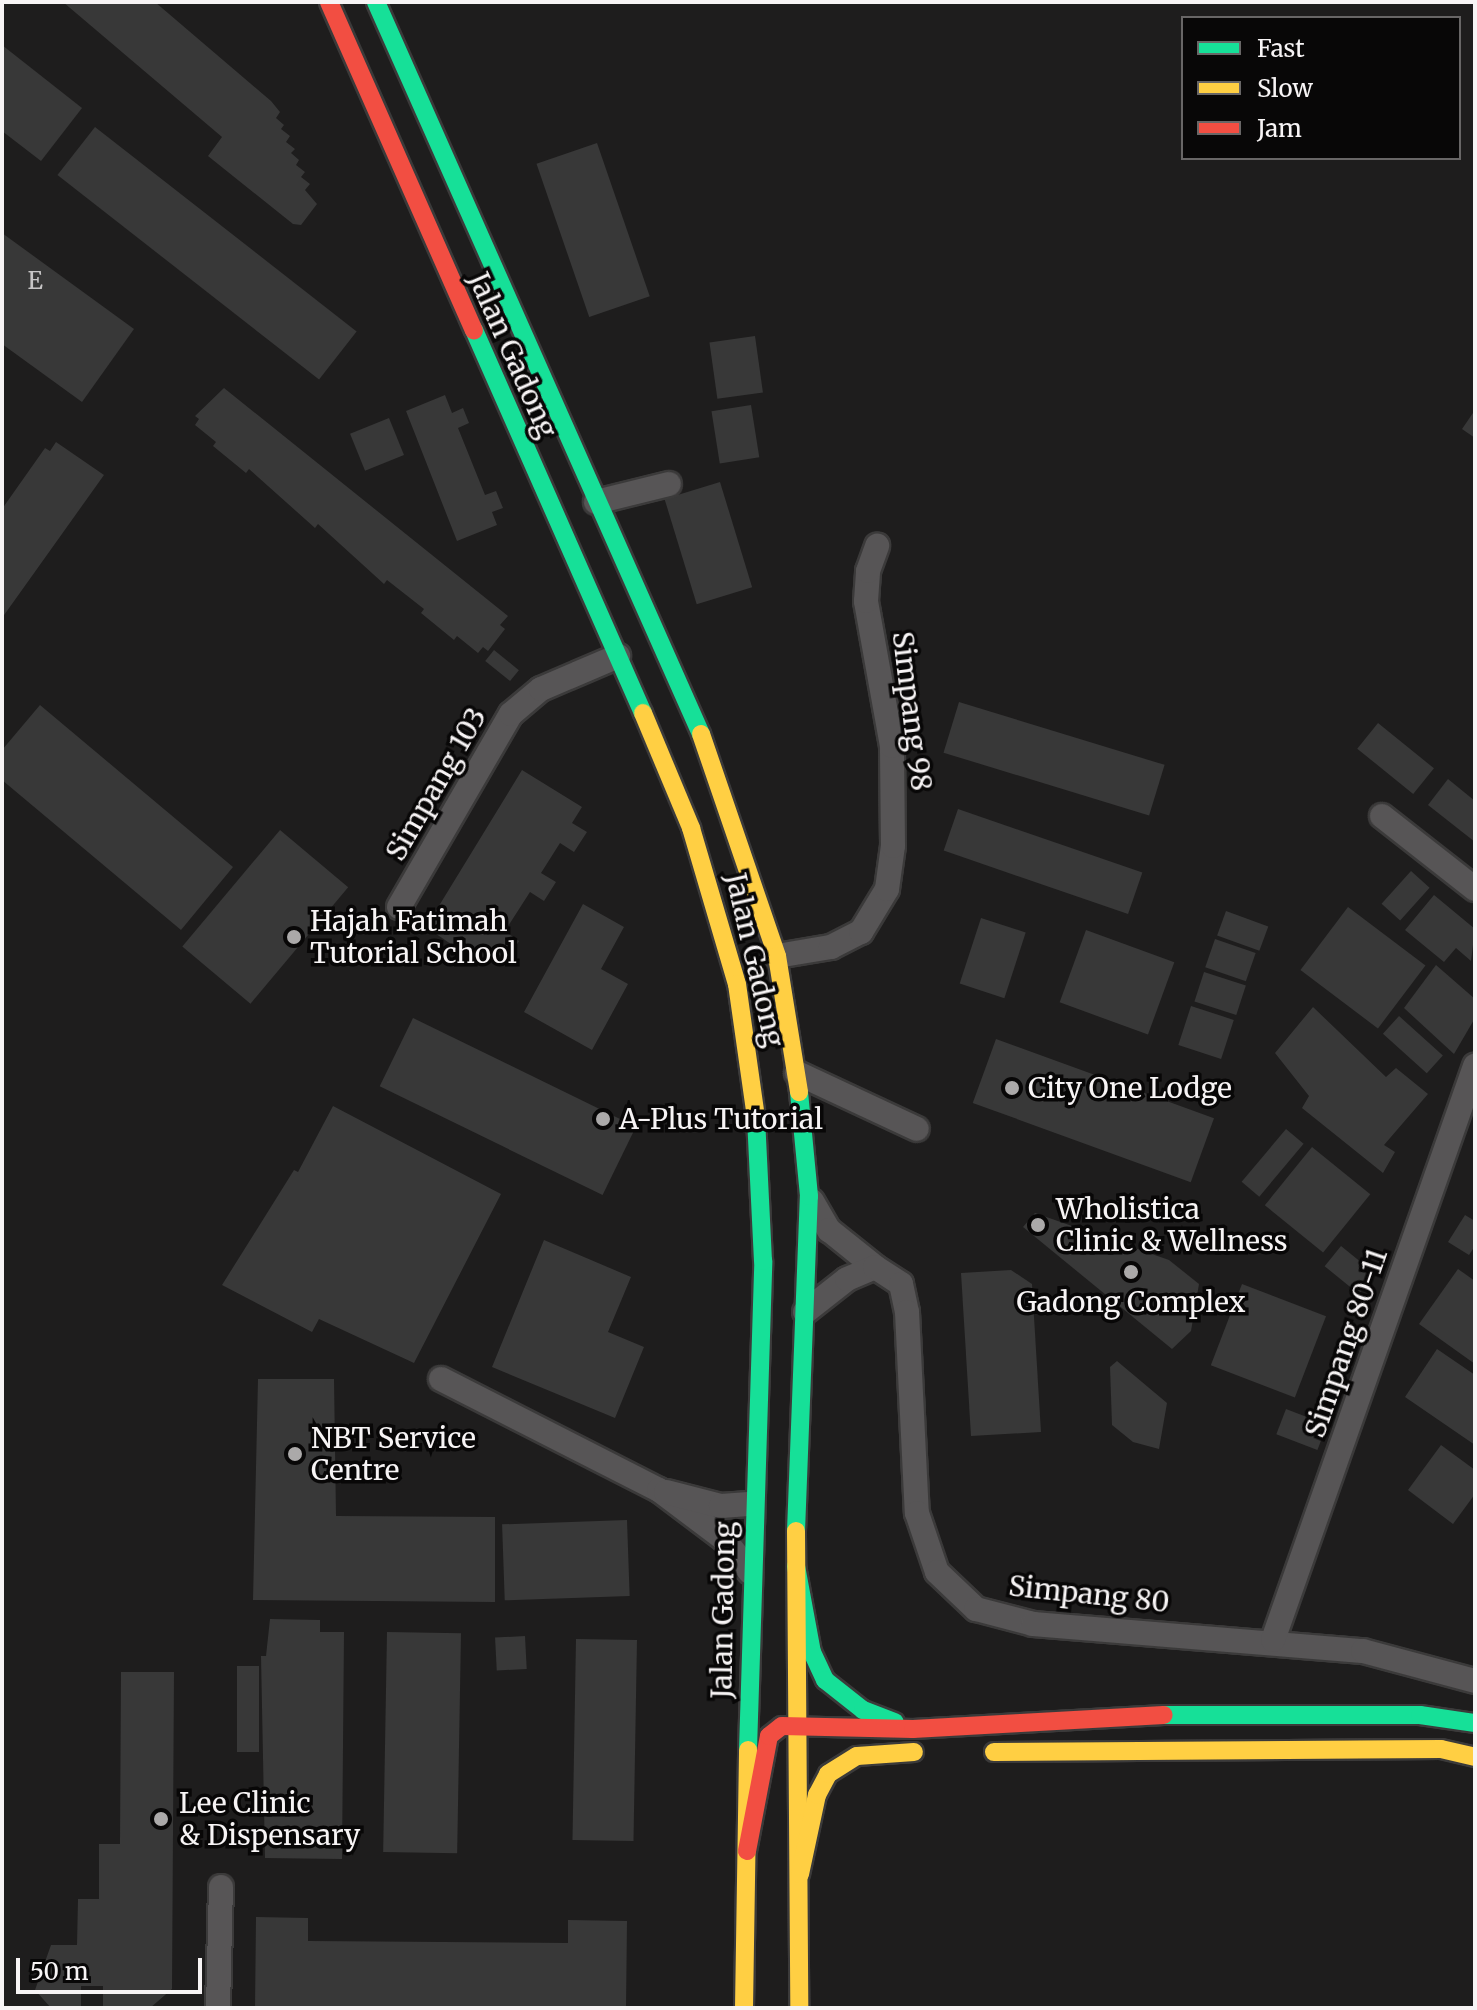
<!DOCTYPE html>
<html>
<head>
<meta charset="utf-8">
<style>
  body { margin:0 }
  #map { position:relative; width:1477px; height:2010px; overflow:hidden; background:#1e1d1d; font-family:Merriweather,serif }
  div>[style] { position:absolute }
  .building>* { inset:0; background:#383838; transform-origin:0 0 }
  .roads { filter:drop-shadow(2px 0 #3b3a3a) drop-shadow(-2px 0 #3b3a3a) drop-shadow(0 2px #3b3a3a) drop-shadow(0 -2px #3b3a3a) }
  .street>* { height:24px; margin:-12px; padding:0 12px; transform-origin:12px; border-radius:12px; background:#575556 }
  .fast>* { height:18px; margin:-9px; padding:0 9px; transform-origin:9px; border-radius:9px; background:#16e098 }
  .slow>* { height:18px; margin:-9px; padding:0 9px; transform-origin:9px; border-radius:9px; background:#ffcf43 }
  .jam>* { height:18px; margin:-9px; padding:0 9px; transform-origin:9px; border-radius:9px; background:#f24e42 }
  .dots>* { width:22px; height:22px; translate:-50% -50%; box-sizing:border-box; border:4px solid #080707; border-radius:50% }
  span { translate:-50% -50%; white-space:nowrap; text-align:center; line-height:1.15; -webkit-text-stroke:7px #080707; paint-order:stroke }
  .number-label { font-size:24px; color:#c7c5c6 }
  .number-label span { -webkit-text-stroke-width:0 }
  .street-label { font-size:28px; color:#f7f4f5 }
  .poi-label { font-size:28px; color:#f7f4f5 }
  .left { translate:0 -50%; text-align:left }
  .frame { position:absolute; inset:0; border:4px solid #f7f4f5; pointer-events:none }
  .legend { position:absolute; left:1181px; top:16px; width:280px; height:144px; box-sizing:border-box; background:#080707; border:2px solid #686666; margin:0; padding:10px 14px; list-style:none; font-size:24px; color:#f7f4f5 }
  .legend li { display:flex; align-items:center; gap:16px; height:40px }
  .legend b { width:40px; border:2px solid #686666 }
  .scale { position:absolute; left:16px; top:1958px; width:186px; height:36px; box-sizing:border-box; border:4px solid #f7f4f5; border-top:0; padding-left:10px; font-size:24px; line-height:28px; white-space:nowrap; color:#f7f4f5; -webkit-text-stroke:6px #080707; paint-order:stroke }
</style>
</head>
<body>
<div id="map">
  <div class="building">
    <div style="clip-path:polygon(63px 2px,155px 2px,271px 101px,280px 112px,276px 118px,284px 125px,281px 129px,290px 136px,286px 142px,295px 149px,291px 153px,299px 160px,296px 165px,305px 172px,301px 177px,310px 184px,305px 190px,317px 204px,301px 225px,293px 224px,208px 156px,222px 137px)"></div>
    <div style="clip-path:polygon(2px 45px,82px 108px,41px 161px,2px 131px)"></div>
    <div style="left:95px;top:127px;width:332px;height:61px;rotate:38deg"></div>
    <div style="left:597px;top:143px;width:162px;height:64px;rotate:71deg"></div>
    <div style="clip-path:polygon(2px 233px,134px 329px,82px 402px,2px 344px)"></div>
    <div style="left:755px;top:336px;width:57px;height:46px;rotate:82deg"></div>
    <div style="clip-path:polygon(224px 388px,508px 616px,500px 625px,505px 629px,488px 651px,483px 647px,478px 653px,457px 636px,454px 640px,421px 613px,424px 609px,387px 580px,384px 584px,318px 524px,315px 528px,249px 469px,246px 473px,213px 446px,216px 442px,195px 425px,199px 419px,195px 416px)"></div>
    <div style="clip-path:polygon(445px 395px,452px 413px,463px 408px,469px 423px,458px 428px,485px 495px,496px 491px,503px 508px,492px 512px,497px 525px,457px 541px,406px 411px)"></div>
    <div style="left:751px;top:405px;width:53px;height:40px;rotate:81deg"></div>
    <div style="clip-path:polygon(1475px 410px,1475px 438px,1462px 429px)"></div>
    <div style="left:389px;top:418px;width:40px;height:42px;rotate:68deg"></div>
    <div style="clip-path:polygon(56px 442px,104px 475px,2px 618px,2px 509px,45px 448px,50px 451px)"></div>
    <div style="left:720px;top:482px;width:110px;height:58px;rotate:73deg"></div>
    <div style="left:494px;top:650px;width:32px;height:14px;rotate:39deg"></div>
    <div style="left:959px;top:702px;width:215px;height:53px;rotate:17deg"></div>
    <div style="clip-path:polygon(40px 705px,233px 867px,181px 930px,2px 780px,2px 750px)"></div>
    <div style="left:1378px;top:723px;width:72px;height:33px;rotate:39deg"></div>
    <div style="clip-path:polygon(522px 770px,582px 807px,572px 823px,587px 832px,574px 852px,560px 843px,541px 873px,556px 882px,544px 901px,530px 892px,505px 931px,519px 941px,508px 960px,493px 951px,483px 966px,426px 927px)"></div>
    <div style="clip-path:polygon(1448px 779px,1475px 801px,1475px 842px,1428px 805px)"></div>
    <div style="left:958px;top:809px;width:195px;height:44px;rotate:19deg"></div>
    <div style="left:280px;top:830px;width:89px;height:152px;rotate:40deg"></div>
    <div style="left:1411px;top:871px;width:25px;height:44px;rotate:42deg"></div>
    <div style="clip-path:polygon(1434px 895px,1475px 929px,1471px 961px,1456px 948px,1444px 962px,1405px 930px)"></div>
    <div style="clip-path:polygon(583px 904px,624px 927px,601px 969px,628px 984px,592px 1050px,524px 1012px)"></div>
    <div style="left:1348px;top:907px;width:97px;height:79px;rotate:37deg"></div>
    <div style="left:1226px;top:911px;width:45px;height:26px;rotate:20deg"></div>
    <div style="left:981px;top:918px;width:47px;height:69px;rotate:18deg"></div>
    <div style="left:1086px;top:930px;width:94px;height:77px;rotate:20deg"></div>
    <div style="left:1215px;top:939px;width:43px;height:30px;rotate:19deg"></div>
    <div style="clip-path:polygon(1436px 965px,1475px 999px,1475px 1018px,1454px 1054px,1404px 1008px)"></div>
    <div style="left:1204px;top:972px;width:44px;height:31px;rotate:18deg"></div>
    <div style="left:1191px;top:1006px;width:45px;height:41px;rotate:18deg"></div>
    <div style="clip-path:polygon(1313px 1007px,1386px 1077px,1396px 1068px,1428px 1094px,1384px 1145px,1395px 1152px,1383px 1173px,1302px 1108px,1309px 1096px,1275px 1053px)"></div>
    <div style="left:1399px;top:1016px;width:59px;height:24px;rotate:42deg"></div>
    <div style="left:413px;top:1018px;width:248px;height:76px;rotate:26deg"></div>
    <div style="left:996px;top:1039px;width:232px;height:68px;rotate:20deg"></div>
    <div style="clip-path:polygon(333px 1106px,501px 1194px,414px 1363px,319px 1319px,312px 1332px,222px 1285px,294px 1170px,298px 1172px)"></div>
    <div style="left:1286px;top:1129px;width:23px;height:69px;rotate:40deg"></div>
    <div style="left:1312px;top:1147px;width:75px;height:75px;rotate:39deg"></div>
    <div style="clip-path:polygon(1035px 1213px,1169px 1260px,1199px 1284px,1191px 1331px,1172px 1349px,1023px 1227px)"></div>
    <div style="clip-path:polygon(1465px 1215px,1475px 1221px,1475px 1246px,1469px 1255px,1448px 1242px)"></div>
    <div style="clip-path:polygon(544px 1240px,631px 1277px,608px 1332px,644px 1347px,615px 1418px,492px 1367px)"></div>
    <div style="left:1341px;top:1246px;width:44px;height:26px;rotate:39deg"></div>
    <div style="clip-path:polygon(1458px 1269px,1475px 1281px,1475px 1364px,1419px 1324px)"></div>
    <div style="clip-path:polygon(1011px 1270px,1032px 1284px,1041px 1432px,971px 1436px,961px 1273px)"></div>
    <div style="left:1242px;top:1284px;width:90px;height:87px;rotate:21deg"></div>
    <div style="clip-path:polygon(1437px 1349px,1475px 1375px,1475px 1445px,1405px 1397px)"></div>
    <div style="clip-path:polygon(1117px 1361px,1167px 1403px,1159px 1449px,1133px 1442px,1112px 1425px,1110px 1367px)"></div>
    <div style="clip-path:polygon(258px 1379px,334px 1379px,336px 1516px,495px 1517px,495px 1602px,253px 1600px)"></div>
    <div style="left:1286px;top:1409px;width:44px;height:27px;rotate:21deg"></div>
    <div style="clip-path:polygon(1441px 1445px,1475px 1470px,1475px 1494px,1453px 1524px,1408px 1490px)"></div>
    <div style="left:627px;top:1520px;width:76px;height:125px;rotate:88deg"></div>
    <div style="clip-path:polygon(270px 1619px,320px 1620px,320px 1632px,344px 1632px,342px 1859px,265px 1858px,261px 1656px,266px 1656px)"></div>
    <div style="left:387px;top:1632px;width:74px;height:220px;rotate:1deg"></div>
    <div style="left:525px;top:1636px;width:33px;height:30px;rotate:87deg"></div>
    <div style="left:576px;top:1639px;width:61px;height:201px;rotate:1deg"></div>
    <div style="left:237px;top:1666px;width:22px;height:86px"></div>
    <div style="clip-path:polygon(121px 1672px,174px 1672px,172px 1989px,150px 2008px,103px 2008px,103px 1986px,81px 1986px,81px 2006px,51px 2008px,35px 1990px,51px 1945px,77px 1945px,78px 1899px,99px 1899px,99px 1844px,120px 1844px)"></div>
    <div style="clip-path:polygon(256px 1917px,308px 1918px,308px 1941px,568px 1943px,568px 1920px,627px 1921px,626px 2008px,255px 2008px)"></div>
  </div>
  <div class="roads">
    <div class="street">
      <div style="left:596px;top:502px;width:75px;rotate:-13.9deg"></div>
      <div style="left:1382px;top:816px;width:118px;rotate:38.1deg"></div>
      <div style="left:399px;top:907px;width:223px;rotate:-59.9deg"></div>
      <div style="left:511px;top:714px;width:39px;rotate:-40deg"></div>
      <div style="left:541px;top:689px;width:84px;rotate:-23.2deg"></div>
      <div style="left:777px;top:956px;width:55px;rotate:-9.5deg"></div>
      <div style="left:831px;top:947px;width:34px;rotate:-27deg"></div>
      <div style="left:861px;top:932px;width:50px;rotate:-58.8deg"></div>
      <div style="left:887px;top:889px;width:43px;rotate:-82.1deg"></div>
      <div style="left:893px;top:846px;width:100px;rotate:-90.6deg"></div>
      <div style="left:892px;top:746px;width:147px;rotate:-100.2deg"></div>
      <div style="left:866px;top:601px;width:30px;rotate:-86deg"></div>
      <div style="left:868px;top:571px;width:27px;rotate:-70deg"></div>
      <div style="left:797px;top:1073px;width:132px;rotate:25deg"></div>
      <div style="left:812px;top:1201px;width:34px;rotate:60deg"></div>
      <div style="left:829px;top:1230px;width:59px;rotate:38.8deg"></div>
      <div style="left:805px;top:1312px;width:53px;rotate:-38.2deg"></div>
      <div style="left:847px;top:1279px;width:30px;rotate:-23deg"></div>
      <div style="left:875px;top:1267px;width:31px;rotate:33deg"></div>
      <div style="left:901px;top:1284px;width:29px;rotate:78deg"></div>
      <div style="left:907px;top:1312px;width:201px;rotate:87.2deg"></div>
      <div style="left:917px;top:1513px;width:62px;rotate:71.3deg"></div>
      <div style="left:937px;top:1572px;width:54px;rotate:43.5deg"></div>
      <div style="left:976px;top:1609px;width:59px;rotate:14.7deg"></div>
      <div style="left:1033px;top:1624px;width:331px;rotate:4.7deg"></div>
      <div style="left:1363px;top:1651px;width:116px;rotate:15deg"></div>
      <div style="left:441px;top:1379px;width:245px;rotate:27deg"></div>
      <div style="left:659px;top:1490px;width:81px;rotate:37deg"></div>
      <div style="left:724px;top:1539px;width:42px;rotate:51.8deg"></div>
      <div style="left:666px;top:1492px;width:57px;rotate:14.3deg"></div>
      <div style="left:721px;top:1506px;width:31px;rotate:-4deg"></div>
      <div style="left:1273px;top:1640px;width:609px;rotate:-70.61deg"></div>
      <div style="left:218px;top:2008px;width:121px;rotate:-88.6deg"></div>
    </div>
    <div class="fast">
      <div style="left:376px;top:2px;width:801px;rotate:66.06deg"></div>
      <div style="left:474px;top:330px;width:419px;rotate:66.2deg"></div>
      <div style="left:796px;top:1531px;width:335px;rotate:-87.8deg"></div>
      <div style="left:809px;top:1196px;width:104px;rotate:-95.5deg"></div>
      <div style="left:796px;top:1566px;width:87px;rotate:79.5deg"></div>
      <div style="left:812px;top:1652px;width:31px;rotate:65deg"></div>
      <div style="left:825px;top:1680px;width:48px;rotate:38.3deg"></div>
      <div style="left:863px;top:1710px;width:34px;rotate:21deg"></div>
      <div style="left:1164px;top:1715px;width:256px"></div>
      <div style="left:1420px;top:1715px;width:56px;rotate:8.3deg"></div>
      <div style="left:748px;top:1750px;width:489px;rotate:-88.2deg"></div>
      <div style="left:763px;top:1261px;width:144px;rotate:-92.8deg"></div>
    </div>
    <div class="slow">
      <div style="left:643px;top:713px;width:125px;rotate:67.3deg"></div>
      <div style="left:691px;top:828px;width:163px;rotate:73.6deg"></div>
      <div style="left:737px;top:984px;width:134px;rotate:81.9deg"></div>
      <div style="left:701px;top:734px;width:235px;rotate:71.1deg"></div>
      <div style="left:777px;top:956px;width:138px;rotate:80.8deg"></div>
      <div style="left:796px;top:1531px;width:477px;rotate:89.6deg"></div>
      <div style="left:994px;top:1752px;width:447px;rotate:-0.4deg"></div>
      <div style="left:1441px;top:1749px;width:35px;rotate:13deg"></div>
      <div style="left:800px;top:1874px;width:81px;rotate:-77.9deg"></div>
      <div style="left:817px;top:1795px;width:24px;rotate:-62deg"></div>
      <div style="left:828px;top:1774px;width:34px;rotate:-32deg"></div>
      <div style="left:857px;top:1756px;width:57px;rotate:-4deg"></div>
      <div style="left:744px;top:2008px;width:258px;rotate:-89.1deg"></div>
    </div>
    <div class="jam">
      <div style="left:329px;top:2px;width:359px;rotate:66.2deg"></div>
      <div style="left:747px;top:1851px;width:117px;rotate:-79.2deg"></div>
      <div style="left:769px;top:1736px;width:16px;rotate:-38deg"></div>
      <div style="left:782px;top:1726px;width:131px;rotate:1.3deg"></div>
      <div style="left:913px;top:1729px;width:251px;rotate:-3.2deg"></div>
    </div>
  </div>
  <div class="dots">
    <div style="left:294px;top:937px;background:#aba9a9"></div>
    <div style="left:1012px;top:1088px;background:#aba9a9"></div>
    <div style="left:603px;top:1119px;background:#aba9a9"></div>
    <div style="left:1038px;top:1225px;background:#aba9a9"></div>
    <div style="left:1131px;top:1272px;background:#aba9a9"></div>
    <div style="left:295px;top:1454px;background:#aba9a9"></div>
    <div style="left:161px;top:1819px;background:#aba9a9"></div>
  </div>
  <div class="number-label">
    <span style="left:35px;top:281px">E</span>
  </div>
  <div class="street-label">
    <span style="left:513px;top:355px;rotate:66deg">Jalan Gadong</span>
    <span style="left:912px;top:711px;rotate:83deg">Simpang 98</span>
    <span style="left:436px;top:784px;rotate:-60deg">Simpang 103</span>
    <span style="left:755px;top:960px;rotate:77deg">Jalan Gadong</span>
    <span style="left:1346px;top:1343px;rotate:-71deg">Simpang 80-11</span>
    <span style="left:1089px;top:1594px;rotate:6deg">Simpang 80</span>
    <span style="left:723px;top:1610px;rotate:-89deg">Jalan Gadong</span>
  </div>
  <div class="poi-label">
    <span class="left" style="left:310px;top:937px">Hajah Fatimah<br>Tutorial School</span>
    <span class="left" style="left:1028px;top:1088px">City One Lodge</span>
    <span class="left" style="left:619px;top:1119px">A-Plus Tutorial</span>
    <span class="left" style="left:1056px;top:1225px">Wholistica<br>Clinic &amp; Wellness</span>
    <span style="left:1131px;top:1302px">Gadong Complex</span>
    <span class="left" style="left:311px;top:1454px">NBT Service<br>Centre</span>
    <span class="left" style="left:179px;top:1819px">Lee Clinic<br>&amp; Dispensary</span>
  </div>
  <div class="frame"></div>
  <ul class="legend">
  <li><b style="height:10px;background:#16e098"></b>Fast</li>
  <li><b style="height:10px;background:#ffcf43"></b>Slow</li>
  <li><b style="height:10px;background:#f24e42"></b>Jam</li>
  </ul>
  <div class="scale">50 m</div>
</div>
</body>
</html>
